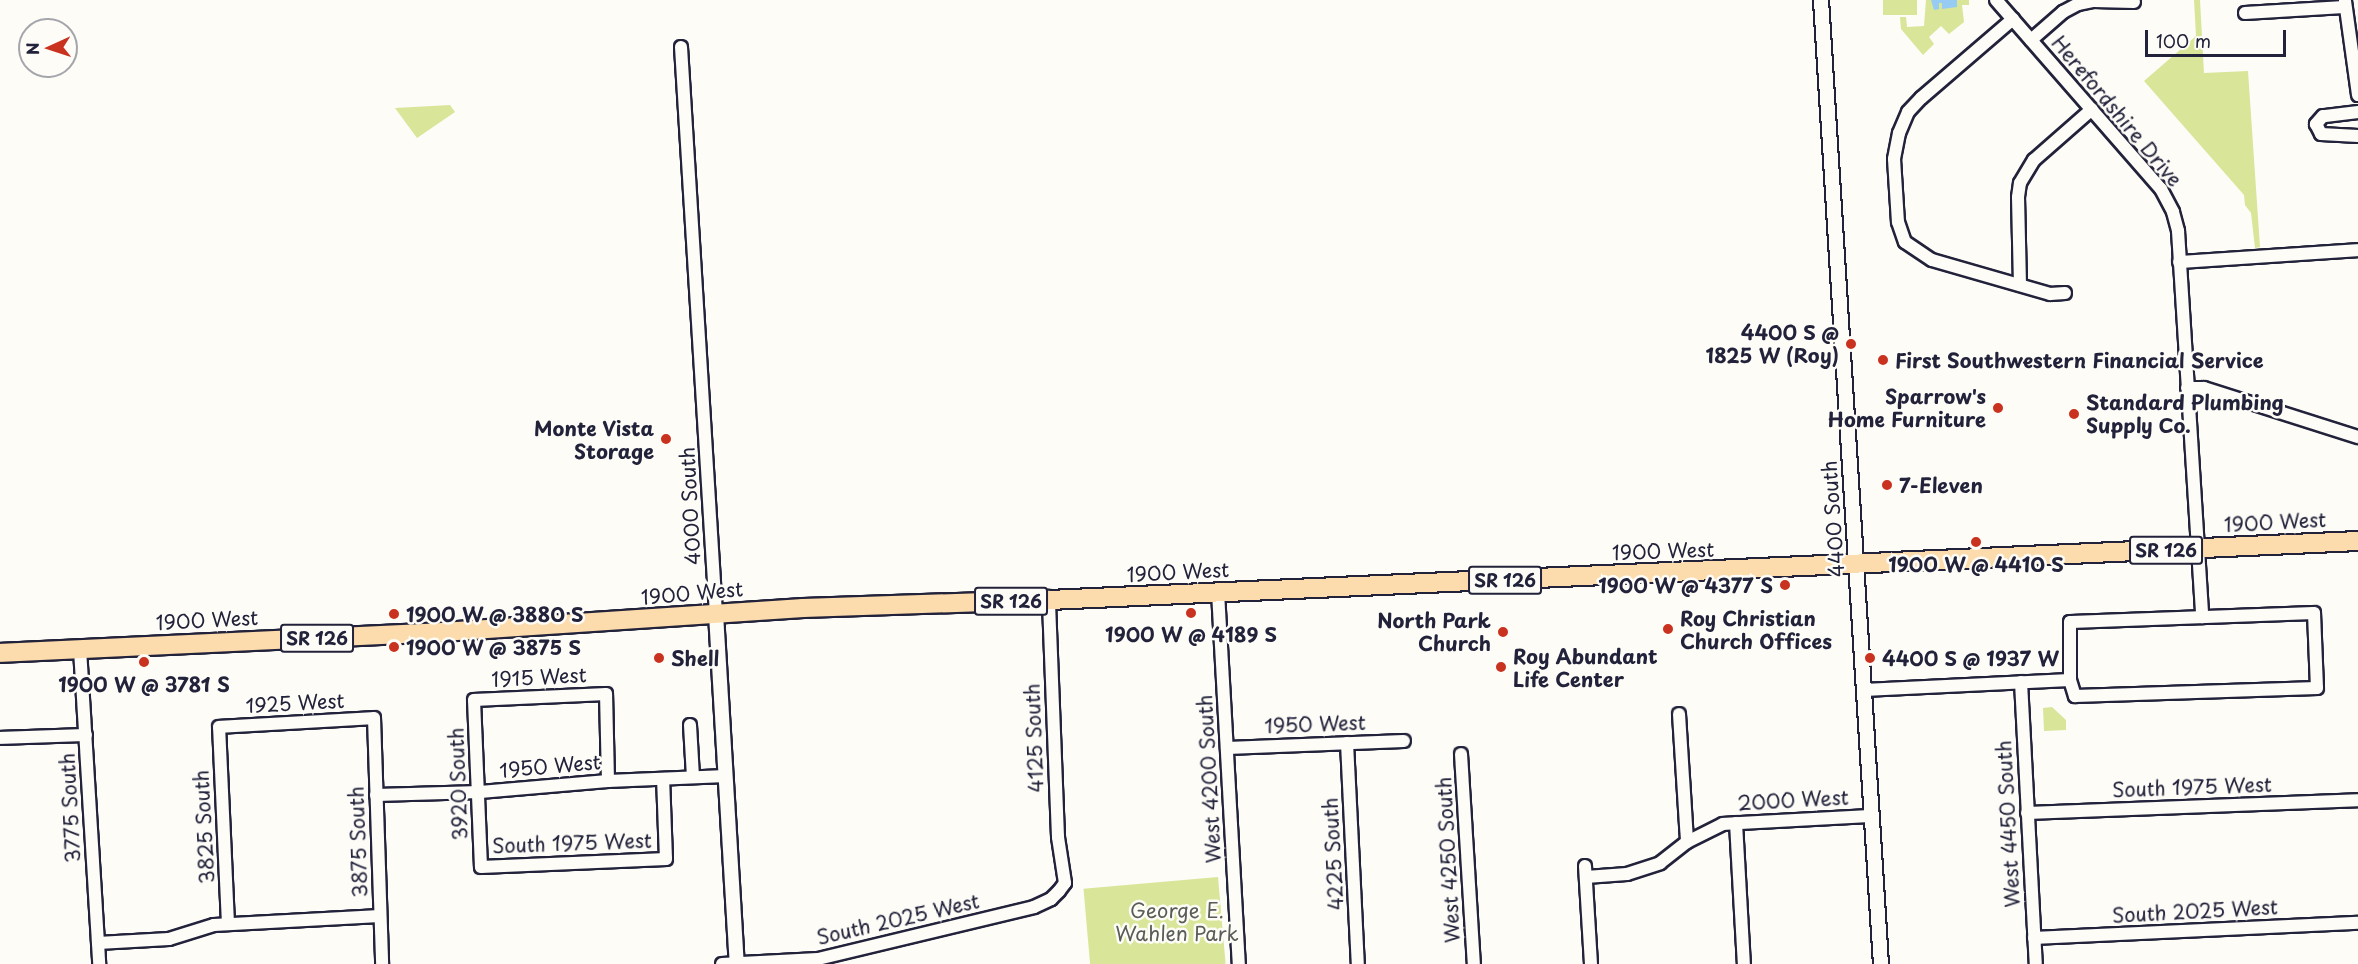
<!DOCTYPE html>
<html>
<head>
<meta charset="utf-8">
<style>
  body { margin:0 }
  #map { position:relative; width:2358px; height:964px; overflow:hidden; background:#fdfcf7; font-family:"Playpen Sans",sans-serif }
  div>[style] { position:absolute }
  .green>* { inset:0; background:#d9e598; transform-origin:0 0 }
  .water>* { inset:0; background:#96ccf4 }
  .roads { filter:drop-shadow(2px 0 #22223b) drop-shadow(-2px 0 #22223b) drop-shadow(0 2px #22223b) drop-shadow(0 -2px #22223b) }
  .minor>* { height:12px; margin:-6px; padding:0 6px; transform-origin:6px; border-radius:6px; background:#fdfcf7 }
  .tertiary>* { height:14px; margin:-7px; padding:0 7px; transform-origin:7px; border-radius:7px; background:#fdfcf7 }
  .primary>* { height:18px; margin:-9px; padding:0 9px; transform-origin:9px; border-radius:9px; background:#fcdcac }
  .dots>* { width:16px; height:16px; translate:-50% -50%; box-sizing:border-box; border:3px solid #fdfcf7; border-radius:50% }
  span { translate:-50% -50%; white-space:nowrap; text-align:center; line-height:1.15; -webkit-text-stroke:5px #fdfcf7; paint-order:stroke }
  .shield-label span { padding:2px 4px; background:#fdfcf7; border:2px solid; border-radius:4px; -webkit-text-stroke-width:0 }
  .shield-label { font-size:18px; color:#22223b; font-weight:700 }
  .street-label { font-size:20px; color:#22223b }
  .poi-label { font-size:20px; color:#22223b; font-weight:700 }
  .right { translate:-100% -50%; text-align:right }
  .left { translate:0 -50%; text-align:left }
  .park-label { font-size:20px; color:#595c57 }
  .north { position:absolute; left:18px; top:18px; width:60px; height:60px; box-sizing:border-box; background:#fdfcf7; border:2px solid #a5a5ac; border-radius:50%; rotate:267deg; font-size:16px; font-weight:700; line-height:24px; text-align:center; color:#22223b }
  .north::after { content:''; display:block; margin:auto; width:21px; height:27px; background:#c8321e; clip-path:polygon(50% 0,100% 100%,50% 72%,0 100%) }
  .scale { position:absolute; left:2145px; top:30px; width:141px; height:27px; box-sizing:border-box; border:3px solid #22223b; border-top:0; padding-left:8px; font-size:18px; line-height:21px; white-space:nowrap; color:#22223b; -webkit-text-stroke:4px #fdfcf7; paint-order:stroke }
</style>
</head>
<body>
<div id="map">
  <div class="green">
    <div style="left:1883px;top:0;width:34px;height:15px"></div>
    <div style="clip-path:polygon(1926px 0,1969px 0,1969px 5px,1962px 5px,1964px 22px,1949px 34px,1941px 26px,1929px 37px,1934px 44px,1923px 55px,1901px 29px,1900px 17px,1906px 17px,1907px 27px,1924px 26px)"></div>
    <div style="clip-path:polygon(2194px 0,2200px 0,2204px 73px,2248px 71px,2260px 247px,2255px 248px,2251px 213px,2245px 205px,2244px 195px,2144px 81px,2196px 36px)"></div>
    <div style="clip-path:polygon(450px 105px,455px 112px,417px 138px,395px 108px)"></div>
    <div style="clip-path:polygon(2052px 707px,2066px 720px,2066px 730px,2044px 731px,2043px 708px)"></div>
    <div style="left:1218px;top:877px;width:87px;height:135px;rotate:85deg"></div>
  </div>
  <div class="water">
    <div style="clip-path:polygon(1931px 0,1957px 0,1957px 7px,1942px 9px,1942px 3px,1939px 3px,1939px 9px,1934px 10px)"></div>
  </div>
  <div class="roads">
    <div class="minor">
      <div style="left:1996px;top:0;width:251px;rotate:48.9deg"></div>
      <div style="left:2161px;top:189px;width:26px;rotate:62deg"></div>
      <div style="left:2173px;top:212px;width:20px;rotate:75deg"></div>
      <div style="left:2178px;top:231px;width:387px;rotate:86.4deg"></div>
      <div style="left:2345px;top:1px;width:95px;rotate:82.1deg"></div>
      <div style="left:2245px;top:13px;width:99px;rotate:-3.5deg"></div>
      <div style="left:2013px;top:19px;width:121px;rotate:139.3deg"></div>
      <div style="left:1921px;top:98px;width:19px;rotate:133deg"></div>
      <div style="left:1908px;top:112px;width:23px;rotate:113deg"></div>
      <div style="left:1899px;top:133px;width:26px;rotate:101deg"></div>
      <div style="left:1894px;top:159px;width:63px;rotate:86.4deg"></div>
      <div style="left:1898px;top:222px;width:21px;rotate:71deg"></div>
      <div style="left:1905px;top:242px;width:32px;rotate:34deg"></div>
      <div style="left:1932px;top:260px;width:123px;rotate:16.1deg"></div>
      <div style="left:2050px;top:294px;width:15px;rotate:-4deg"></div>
      <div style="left:2031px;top:40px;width:43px;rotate:-41.2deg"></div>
      <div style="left:2063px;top:12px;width:17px;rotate:-28deg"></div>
      <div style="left:2078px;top:4px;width:16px;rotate:-11deg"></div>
      <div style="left:2094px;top:1px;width:40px;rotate:1.4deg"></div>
      <div style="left:681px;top:47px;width:568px;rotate:86.47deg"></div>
      <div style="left:2358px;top:112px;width:35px;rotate:173deg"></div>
      <div style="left:2323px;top:116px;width:11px;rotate:131deg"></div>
      <div style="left:2316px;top:124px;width:11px;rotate:63deg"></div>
      <div style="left:2321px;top:134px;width:37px;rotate:3deg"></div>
      <div style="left:2179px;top:262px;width:179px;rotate:-3.8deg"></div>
      <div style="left:2020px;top:285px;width:88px;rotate:-91.3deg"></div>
      <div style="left:2018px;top:197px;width:14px;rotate:-82deg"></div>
      <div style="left:2020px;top:183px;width:27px;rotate:-59deg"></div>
      <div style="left:2034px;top:160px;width:77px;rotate:-41.3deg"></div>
      <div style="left:2187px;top:388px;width:17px"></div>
      <div style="left:2204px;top:388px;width:162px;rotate:17.7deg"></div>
      <div style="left:1218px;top:592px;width:373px;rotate:86.8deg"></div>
      <div style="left:80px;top:649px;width:316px;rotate:86.5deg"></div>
      <div style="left:2021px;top:682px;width:282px;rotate:87deg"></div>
      <div style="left:1864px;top:690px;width:206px;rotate:-2.8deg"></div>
      <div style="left:2070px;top:680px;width:17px;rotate:73deg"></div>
      <div style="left:2075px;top:696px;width:242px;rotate:-1.9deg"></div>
      <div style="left:2317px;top:688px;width:75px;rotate:-92.3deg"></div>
      <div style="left:2314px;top:613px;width:244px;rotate:177.9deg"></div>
      <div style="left:2070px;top:622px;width:58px;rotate:90deg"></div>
      <div style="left:1679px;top:714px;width:128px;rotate:86.4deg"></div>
      <div style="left:690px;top:725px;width:52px;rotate:86.7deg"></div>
      <div style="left:0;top:738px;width:86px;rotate:-2deg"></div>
      <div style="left:1347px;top:743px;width:221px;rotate:87.2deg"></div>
      <div style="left:1227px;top:748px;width:177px;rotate:-2.3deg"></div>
      <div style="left:1461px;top:754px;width:210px;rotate:86.5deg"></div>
      <div style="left:608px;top:781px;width:87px;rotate:-91.3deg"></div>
      <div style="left:606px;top:694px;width:132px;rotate:177.4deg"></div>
      <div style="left:474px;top:700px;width:167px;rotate:87.6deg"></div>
      <div style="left:481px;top:867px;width:185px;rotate:-2.5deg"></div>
      <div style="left:666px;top:859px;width:80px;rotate:-92.1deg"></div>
      <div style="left:376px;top:795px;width:104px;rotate:-1.7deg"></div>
      <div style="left:480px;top:792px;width:128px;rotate:-4.9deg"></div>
      <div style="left:608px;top:781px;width:118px;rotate:-2.4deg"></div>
      <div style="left:2027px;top:813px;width:331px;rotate:-2.2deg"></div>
      <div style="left:1736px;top:823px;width:141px;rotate:86.8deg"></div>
      <div style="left:1585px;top:866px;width:98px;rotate:86.5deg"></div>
      <div style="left:1586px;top:877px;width:41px;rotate:-4.2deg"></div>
      <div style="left:1627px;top:874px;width:35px;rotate:-18deg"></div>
      <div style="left:1660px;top:863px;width:34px;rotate:-38deg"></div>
      <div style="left:1687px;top:842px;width:40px;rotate:-26.6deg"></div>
      <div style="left:1723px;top:824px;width:150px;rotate:-3.1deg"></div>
      <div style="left:228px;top:924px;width:197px;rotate:-92.6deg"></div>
      <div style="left:219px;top:727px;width:155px;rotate:-3.3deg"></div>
      <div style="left:374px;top:718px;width:246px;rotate:88.1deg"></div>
      <div style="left:2034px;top:938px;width:324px;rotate:-2.7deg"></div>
      <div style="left:98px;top:943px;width:71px;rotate:-3.2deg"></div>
      <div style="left:169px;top:939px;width:47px;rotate:-17.3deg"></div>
      <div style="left:214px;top:925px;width:166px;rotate:-3.1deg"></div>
      <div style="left:722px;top:964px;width:96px;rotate:-3deg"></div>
      <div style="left:818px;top:959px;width:222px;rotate:-13.5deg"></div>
      <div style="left:1034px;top:907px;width:19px;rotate:-25deg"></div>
      <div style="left:1051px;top:899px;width:11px;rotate:-45deg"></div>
      <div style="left:1059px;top:891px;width:10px;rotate:-53deg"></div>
      <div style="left:1065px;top:883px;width:47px;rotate:-98.7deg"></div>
      <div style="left:1058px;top:837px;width:237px;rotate:-92.2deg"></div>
    </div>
    <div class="tertiary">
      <div style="left:1821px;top:0;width:966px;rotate:86.44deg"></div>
      <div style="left:716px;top:614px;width:351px;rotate:86.6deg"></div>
    </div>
    <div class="primary">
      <div style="left:0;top:653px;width:442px;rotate:-2.7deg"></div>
      <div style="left:442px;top:632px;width:362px;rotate:-3.8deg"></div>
      <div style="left:803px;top:608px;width:246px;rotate:-1.9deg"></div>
      <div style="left:1049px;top:600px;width:1310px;rotate:-2.58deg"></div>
    </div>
  </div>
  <div class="dots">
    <div style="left:1851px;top:344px;background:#c8321e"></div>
    <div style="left:1883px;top:360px;background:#c8321e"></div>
    <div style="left:1998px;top:408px;background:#c8321e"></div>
    <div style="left:2074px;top:414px;background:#c8321e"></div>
    <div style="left:666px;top:439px;background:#c8321e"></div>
    <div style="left:1887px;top:485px;background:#c8321e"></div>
    <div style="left:1976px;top:542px;background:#c8321e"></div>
    <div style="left:1785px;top:585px;background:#c8321e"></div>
    <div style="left:1191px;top:613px;background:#c8321e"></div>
    <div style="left:394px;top:614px;background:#c8321e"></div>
    <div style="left:1668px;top:629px;background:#c8321e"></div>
    <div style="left:1503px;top:632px;background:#c8321e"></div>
    <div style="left:394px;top:647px;background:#c8321e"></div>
    <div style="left:659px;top:658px;background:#c8321e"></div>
    <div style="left:1870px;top:658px;background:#c8321e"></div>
    <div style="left:144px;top:662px;background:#c8321e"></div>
    <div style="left:1501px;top:667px;background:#c8321e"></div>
  </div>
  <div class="shield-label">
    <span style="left:2166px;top:550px">SR 126</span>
    <span style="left:1505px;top:580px">SR 126</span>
    <span style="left:1011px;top:601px">SR 126</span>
    <span style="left:317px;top:638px">SR 126</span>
  </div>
  <div class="street-label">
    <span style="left:2117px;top:111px;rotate:50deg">Herefordshire Drive</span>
    <span style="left:690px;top:506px;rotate:-93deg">4000 South</span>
    <span style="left:1833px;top:519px;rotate:-94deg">4400 South</span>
    <span style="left:2275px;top:522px;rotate:-3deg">1900 West</span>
    <span style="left:1663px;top:551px;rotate:-2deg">1900 West</span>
    <span style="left:1178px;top:572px;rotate:-3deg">1900 West</span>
    <span style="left:692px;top:593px;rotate:-5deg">1900 West</span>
    <span style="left:207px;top:620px;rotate:-3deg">1900 West</span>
    <span style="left:539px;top:677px;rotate:-3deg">1915 West</span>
    <span style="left:295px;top:703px;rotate:-3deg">1925 West</span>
    <span style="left:1315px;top:724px;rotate:-2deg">1950 West</span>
    <span style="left:1034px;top:738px;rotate:-92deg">4125 South</span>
    <span style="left:550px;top:766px;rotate:-5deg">1950 West</span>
    <span style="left:1209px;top:779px;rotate:-93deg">West 4200 South</span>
    <span style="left:458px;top:784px;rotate:-92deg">3920 South</span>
    <span style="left:2192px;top:787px;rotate:-2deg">South 1975 West</span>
    <span style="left:1793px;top:800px;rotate:-3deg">2000 West</span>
    <span style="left:70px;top:808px;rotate:-93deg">3775 South</span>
    <span style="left:2008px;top:824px;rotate:-93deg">West 4450 South</span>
    <span style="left:204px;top:827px;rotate:-93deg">3825 South</span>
    <span style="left:358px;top:842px;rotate:-92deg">3875 South</span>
    <span style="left:572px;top:843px;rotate:-2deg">South 1975 West</span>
    <span style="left:1333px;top:854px;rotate:-93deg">4225 South</span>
    <span style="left:1448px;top:860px;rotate:-93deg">West 4250 South</span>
    <span style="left:2195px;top:911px;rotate:-3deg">South 2025 West</span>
    <span style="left:898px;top:919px;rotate:-13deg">South 2025 West</span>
  </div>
  <div class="poi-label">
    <span class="right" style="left:1839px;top:344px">4400 S @<br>1825 W (Roy)</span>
    <span class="left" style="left:1895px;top:360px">First Southwestern Financial Service</span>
    <span class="right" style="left:1986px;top:408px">Sparrow's<br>Home Furniture</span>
    <span class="left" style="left:2086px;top:414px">Standard Plumbing<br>Supply Co.</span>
    <span class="right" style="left:654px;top:440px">Monte Vista<br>Storage</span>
    <span class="left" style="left:1899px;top:485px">7-Eleven</span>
    <span style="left:1976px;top:564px">1900 W @ 4410 S</span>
    <span class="right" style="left:1773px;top:585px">1900 W @ 4377 S</span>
    <span class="left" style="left:406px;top:614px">1900 W @ 3880 S</span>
    <span class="left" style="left:1680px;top:630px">Roy Christian<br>Church Offices</span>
    <span class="right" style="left:1491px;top:632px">North Park<br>Church</span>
    <span style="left:1191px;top:634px">1900 W @ 4189 S</span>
    <span class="left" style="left:406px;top:647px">1900 W @ 3875 S</span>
    <span class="left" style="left:1513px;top:668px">Roy Abundant<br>Life Center</span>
    <span class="left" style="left:671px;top:658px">Shell</span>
    <span class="left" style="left:1882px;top:658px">4400 S @ 1937 W</span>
    <span style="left:144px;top:684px">1900 W @ 3781 S</span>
  </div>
  <div class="park-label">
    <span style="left:1177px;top:922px">George E.<br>Wahlen Park</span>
  </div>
  <div class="north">N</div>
  <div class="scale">100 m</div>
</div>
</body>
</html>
